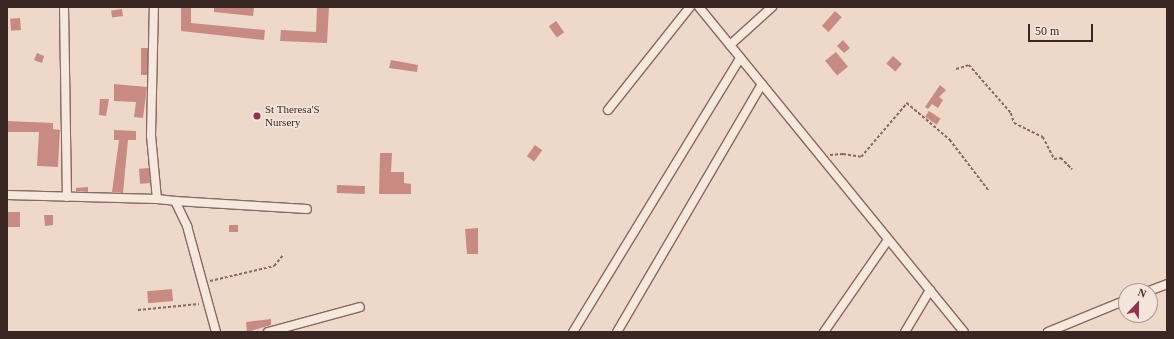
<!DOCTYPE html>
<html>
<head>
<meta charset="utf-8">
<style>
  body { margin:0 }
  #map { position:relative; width:1174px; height:339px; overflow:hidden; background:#edd8ca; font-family:Georgia,serif }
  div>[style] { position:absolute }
  .building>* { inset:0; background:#c88b83; transform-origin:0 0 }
  .path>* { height:1.5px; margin-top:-0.75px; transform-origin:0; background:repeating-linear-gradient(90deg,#88695f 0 3px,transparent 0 5px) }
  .roads { filter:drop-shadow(1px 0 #88695f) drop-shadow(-1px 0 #88695f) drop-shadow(0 1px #88695f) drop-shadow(0 -1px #88695f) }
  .minor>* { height:8px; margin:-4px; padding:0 4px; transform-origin:4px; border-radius:4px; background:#f7e8dd }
  .dots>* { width:11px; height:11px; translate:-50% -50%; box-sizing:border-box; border:2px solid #f4e5da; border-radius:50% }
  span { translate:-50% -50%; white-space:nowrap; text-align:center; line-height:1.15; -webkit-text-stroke:3px #f4e5da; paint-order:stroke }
  .poi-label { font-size:11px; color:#3a2622 }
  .left { translate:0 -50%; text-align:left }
  .frame { position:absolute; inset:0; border:8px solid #3a2622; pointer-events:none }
  .north { position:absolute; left:1118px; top:283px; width:40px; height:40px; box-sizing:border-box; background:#f4e5da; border:1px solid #aa9990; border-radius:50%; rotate:22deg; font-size:11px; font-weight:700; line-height:16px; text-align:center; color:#3a2622 }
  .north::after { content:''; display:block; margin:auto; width:14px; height:18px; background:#943350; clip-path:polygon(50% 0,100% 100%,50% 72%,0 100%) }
  .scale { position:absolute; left:1028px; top:24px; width:65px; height:18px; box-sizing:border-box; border:2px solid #3a2622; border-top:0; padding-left:5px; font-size:12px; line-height:14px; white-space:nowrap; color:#3a2622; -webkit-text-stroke:3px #f4e5da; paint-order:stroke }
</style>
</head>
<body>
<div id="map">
  <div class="building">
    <div style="clip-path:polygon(181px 7px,191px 7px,191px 23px,265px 30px,264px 40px,181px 31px)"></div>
    <div style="clip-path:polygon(214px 7px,254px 7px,253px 16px,214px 12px)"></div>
    <div style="clip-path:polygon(317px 7px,329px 7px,327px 43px,280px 41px,281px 30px,316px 32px)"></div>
    <div style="left:122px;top:9px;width:7px;height:11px;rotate:82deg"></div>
    <div style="left:835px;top:11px;width:9px;height:20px;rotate:41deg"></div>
    <div style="left:20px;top:18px;width:12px;height:10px;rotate:85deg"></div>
    <div style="left:556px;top:21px;width:14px;height:9px;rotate:54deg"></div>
    <div style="clip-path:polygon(843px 40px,850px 48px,844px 53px,837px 46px)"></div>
    <div style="left:141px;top:48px;width:7px;height:27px"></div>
    <div style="left:836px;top:52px;width:19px;height:14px;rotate:51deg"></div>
    <div style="clip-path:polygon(37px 53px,44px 56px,42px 63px,34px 60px)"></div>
    <div style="left:893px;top:56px;width:12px;height:10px;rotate:42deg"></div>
    <div style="clip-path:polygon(391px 60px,418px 65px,417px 72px,389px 68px)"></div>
    <div style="clip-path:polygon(114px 84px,147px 87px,143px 118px,134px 117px,136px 102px,114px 101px)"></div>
    <div style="clip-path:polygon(940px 85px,946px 90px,939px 97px,943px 100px,938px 108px,932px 104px,928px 109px,925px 107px)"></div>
    <div style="clip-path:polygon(100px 99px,109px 99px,106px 116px,99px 115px)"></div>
    <div style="left:929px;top:111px;width:14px;height:7px;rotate:34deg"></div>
    <div style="clip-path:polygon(7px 121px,53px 123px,53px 129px,60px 130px,58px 167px,37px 166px,39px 132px,7px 132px)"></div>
    <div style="clip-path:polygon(114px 130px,136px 131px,136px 140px,128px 140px,123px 193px,112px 192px,119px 140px,114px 140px)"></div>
    <div style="left:535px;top:145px;width:9px;height:14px;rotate:36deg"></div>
    <div style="clip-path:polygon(380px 153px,392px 153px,391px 172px,404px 172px,404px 183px,411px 184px,411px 194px,379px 194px)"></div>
    <div style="left:149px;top:168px;width:15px;height:10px;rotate:86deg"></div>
    <div style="left:337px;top:185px;width:28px;height:8px;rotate:2deg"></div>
    <div style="clip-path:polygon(88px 187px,88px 192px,76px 191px,76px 188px)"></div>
    <div style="left:7px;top:212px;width:13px;height:15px"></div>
    <div style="clip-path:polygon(44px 215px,53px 215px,53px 225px,45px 226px)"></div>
    <div style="left:238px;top:225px;width:7px;height:9px;rotate:90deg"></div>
    <div style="clip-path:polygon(478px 228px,478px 254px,467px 254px,465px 229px)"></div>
    <div style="left:172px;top:289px;width:12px;height:25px;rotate:85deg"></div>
    <div style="clip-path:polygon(271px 319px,271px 325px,247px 332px,246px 322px)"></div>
  </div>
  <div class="path">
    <div style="left:956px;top:69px;width:14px;rotate:-17deg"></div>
    <div style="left:969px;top:65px;width:64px;rotate:48.8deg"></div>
    <div style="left:1011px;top:113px;width:10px;rotate:73deg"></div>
    <div style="left:1014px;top:123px;width:32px;rotate:26deg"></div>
    <div style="left:1043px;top:137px;width:25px;rotate:63deg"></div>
    <div style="left:1054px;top:159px;width:7px;rotate:-8deg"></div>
    <div style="left:1061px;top:158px;width:16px;rotate:45deg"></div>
    <div style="left:830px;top:155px;width:13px;rotate:-4deg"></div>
    <div style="left:843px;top:154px;width:18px;rotate:9deg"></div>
    <div style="left:861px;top:157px;width:71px;rotate:-49.6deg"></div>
    <div style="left:907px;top:103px;width:57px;rotate:40.7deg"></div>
    <div style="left:950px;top:140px;width:64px;rotate:52.6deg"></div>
    <div style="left:210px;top:281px;width:66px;rotate:-13.2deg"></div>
    <div style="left:274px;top:266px;width:14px;rotate:-51deg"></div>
    <div style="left:138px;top:310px;width:61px;rotate:-5.6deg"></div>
  </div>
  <div class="roads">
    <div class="minor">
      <div style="left:64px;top:7px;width:190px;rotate:89.1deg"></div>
      <div style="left:699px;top:7px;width:419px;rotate:50.8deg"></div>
      <div style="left:730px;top:45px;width:57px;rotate:-42.1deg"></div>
      <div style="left:608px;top:110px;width:132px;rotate:-51.5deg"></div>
      <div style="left:7px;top:195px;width:150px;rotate:1.5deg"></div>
      <div style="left:157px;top:199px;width:64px;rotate:-95.4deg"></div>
      <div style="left:151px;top:135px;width:128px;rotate:-88.7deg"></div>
      <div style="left:157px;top:199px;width:18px;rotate:6deg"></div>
      <div style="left:175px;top:201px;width:28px;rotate:64deg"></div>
      <div style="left:187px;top:226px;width:110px;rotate:74.7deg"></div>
      <div style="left:175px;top:201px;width:132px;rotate:3.5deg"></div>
      <div style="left:1149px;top:291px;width:19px;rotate:-21deg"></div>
      <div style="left:268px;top:332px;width:95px;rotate:-15.2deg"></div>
      <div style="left:573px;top:332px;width:321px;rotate:-58.6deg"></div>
      <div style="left:617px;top:332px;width:287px;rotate:-59.7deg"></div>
      <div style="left:824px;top:332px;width:112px;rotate:-55.2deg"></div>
      <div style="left:905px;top:332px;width:49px;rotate:-59.2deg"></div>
      <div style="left:1048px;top:332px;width:84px;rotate:-22.3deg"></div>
    </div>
  </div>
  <div class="dots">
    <div style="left:257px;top:116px;background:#943350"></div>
  </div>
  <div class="poi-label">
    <span class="left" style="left:265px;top:116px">St Theresa'S<br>Nursery</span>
  </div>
  <div class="frame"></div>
  <div class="north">N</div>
  <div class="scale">50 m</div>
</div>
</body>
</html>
